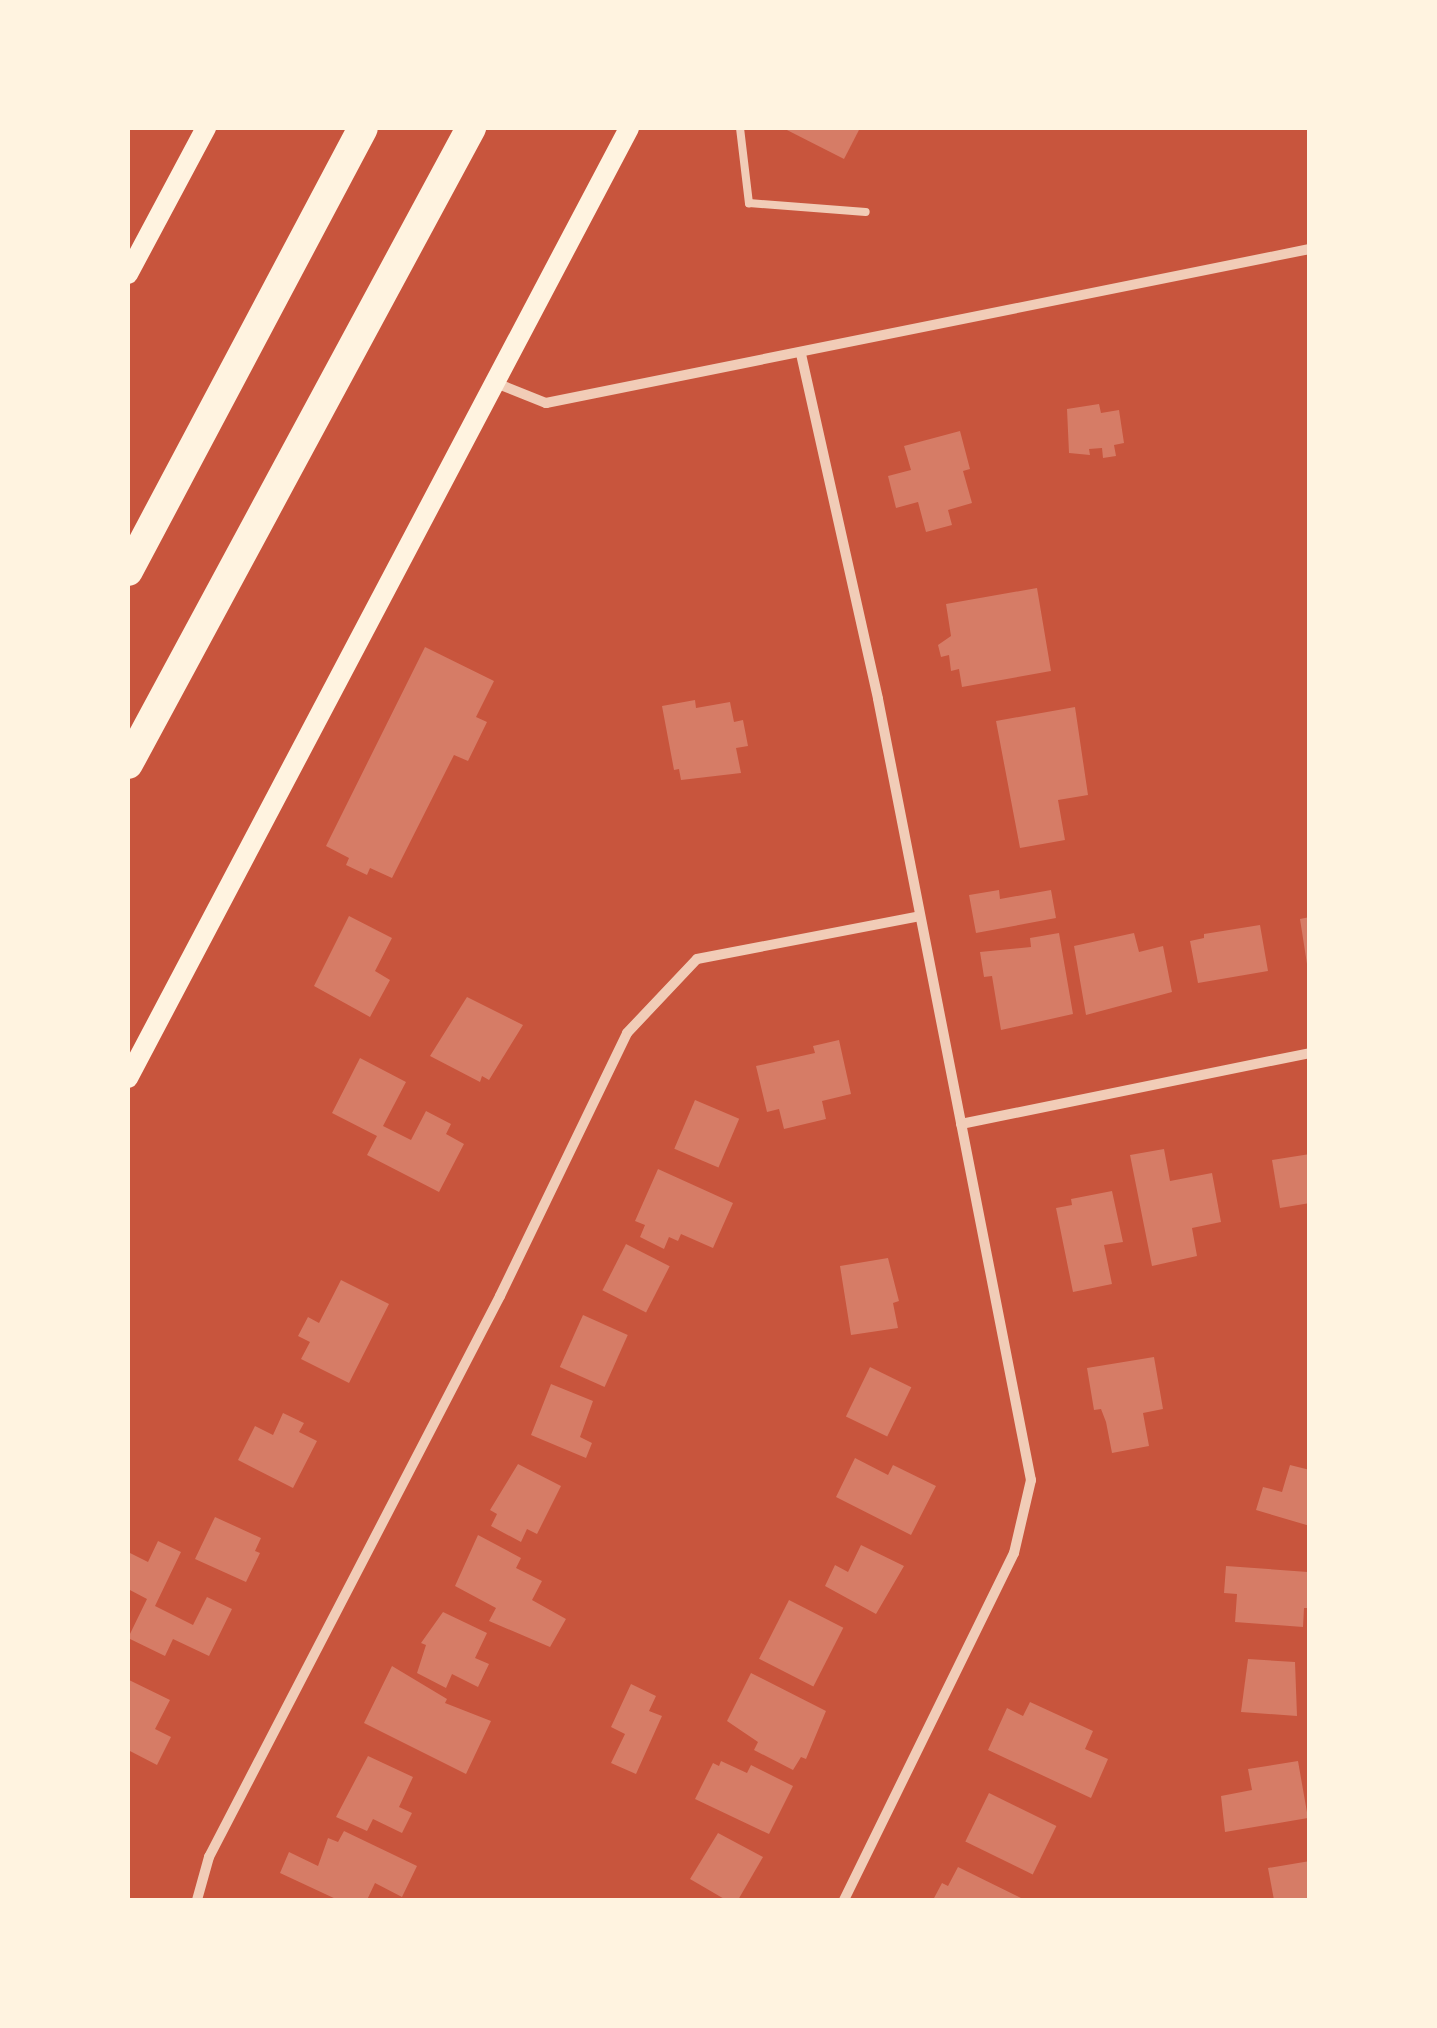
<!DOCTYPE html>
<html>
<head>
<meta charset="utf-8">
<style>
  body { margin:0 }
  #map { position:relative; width:1437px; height:2028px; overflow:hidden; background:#c8553d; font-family:Arial,sans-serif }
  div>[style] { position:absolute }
  .building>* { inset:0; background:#d67c66; transform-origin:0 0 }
  .service>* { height:8px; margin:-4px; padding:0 4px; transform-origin:4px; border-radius:4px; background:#f1ccb7 }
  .minor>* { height:10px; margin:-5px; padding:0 5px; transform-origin:5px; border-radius:5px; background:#f1ccb7 }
  .secondary>* { height:20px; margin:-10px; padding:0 10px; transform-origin:10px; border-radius:10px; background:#fff3e0 }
  .motorway>* { height:30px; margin:-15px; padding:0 15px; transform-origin:15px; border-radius:15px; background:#fff3e0 }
  span { translate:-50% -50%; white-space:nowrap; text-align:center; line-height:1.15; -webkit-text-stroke:9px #fff3e0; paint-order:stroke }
  .frame { position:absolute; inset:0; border:130px solid #fff3e0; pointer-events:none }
</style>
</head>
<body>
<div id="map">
  <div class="building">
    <div style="clip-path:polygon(783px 128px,860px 128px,844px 159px)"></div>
    <div style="clip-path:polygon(1099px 404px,1101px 413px,1119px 410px,1124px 443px,1114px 445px,1116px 456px,1103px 458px,1102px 448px,1089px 449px,1090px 455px,1069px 453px,1067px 409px)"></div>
    <div style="clip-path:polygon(960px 431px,970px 469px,963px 471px,972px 503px,948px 510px,952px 525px,926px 532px,918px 502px,896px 508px,888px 476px,911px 470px,904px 446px)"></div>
    <div style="clip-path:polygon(1037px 588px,1051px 671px,962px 687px,959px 669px,951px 671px,949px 655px,941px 657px,938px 645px,951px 636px,946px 604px)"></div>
    <div style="clip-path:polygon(425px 647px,494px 681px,476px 717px,487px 722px,468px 761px,454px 755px,392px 878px,370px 868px,367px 875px,346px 865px,349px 858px,326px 846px)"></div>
    <div style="clip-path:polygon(695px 700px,696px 708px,730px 702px,734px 722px,743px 720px,748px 746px,736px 748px,741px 773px,681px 780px,679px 769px,674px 770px,662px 706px)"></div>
    <div style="clip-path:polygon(1075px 707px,1088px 795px,1058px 800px,1065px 840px,1020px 848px,996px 721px)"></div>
    <div style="clip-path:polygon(999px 890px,1000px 899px,1051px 890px,1056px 918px,976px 933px,969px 895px)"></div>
    <div style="clip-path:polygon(349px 916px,392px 938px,375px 971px,390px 980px,370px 1017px,314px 986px)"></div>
    <div style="clip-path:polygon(1310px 917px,1310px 963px,1307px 964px,1300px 919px)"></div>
    <div style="clip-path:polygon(1260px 925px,1268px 971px,1198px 983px,1190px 941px,1204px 938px,1204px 934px)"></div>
    <div style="clip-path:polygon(1059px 933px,1073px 1014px,1001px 1030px,992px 976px,984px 977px,980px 952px,1031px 947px,1030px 938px)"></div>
    <div style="clip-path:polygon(1134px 933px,1139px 952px,1163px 946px,1172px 992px,1086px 1015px,1074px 946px)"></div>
    <div style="clip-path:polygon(467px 997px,523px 1025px,489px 1080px,482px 1076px,480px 1082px,430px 1056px)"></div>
    <div style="clip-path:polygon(839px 1040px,851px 1094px,822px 1101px,826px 1119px,784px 1129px,779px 1109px,767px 1112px,756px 1066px,815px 1053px,813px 1046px)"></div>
    <div style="clip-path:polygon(360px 1058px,406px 1082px,383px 1126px,411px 1140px,426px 1111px,451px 1124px,446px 1134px,464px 1144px,439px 1192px,367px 1155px,377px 1136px,332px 1113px)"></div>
    <div style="left:695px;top:1100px;width:48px;height:53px;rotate:23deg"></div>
    <div style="clip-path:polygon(1164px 1149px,1170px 1181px,1212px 1173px,1221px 1222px,1192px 1228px,1197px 1256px,1152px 1266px,1130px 1155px)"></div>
    <div style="clip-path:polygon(1310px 1154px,1310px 1203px,1280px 1208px,1272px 1160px)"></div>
    <div style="clip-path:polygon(658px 1169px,733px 1203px,713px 1248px,681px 1234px,678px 1241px,669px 1237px,664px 1249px,640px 1237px,645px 1225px,635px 1221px)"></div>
    <div style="clip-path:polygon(1112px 1191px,1123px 1242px,1104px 1245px,1112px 1284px,1073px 1292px,1056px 1208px,1072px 1205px,1071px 1199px)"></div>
    <div style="left:626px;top:1244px;width:49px;height:52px;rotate:27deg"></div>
    <div style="clip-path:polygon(888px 1258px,899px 1301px,893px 1303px,898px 1328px,851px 1335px,840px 1266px)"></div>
    <div style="clip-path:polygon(341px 1280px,389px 1304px,349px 1383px,301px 1359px,310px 1342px,298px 1336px,308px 1317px,319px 1323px)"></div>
    <div style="left:583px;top:1315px;width:49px;height:57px;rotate:24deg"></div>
    <div style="clip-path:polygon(1154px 1357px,1163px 1409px,1143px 1413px,1149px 1446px,1112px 1453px,1106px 1422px,1101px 1409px,1094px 1410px,1087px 1368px)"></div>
    <div style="left:870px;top:1367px;width:46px;height:55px;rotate:26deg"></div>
    <div style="clip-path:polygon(551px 1384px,593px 1401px,580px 1437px,592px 1443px,586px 1458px,531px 1435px)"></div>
    <div style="clip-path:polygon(283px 1413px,304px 1423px,299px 1432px,317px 1441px,293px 1488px,238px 1460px,255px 1426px,273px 1435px)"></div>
    <div style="clip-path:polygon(855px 1458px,888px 1475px,893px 1465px,936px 1486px,911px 1535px,836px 1497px)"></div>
    <div style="clip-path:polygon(518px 1464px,561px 1486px,537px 1534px,527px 1529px,521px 1542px,491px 1526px,497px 1514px,490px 1510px)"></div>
    <div style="clip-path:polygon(1290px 1465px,1310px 1470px,1310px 1526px,1256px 1510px,1263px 1487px,1282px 1492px)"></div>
    <div style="clip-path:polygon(215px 1517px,261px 1538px,255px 1551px,260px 1553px,246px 1582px,195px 1559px)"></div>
    <div style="clip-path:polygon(478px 1535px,521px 1558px,516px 1568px,542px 1581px,532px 1600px,566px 1619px,550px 1647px,489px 1621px,496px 1608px,455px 1586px)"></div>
    <div style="clip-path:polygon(158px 1541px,181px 1552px,155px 1606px,193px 1625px,207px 1597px,232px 1609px,209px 1656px,173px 1639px,165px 1656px,128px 1638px,147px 1599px,128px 1589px,128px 1552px,148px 1562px)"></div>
    <div style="clip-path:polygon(861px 1545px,904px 1566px,876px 1614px,825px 1586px,835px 1565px,848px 1572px)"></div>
    <div style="clip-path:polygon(1226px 1566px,1308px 1572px,1310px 1608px,1304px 1608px,1303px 1627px,1235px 1622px,1237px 1594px,1224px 1593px)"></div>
    <div style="left:789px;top:1600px;width:61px;height:66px;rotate:27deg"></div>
    <div style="clip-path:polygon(443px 1612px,487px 1633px,475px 1658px,489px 1664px,478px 1687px,452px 1674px,446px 1688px,417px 1673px,426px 1645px,421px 1643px)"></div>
    <div style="clip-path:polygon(1248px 1659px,1295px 1662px,1297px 1716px,1241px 1712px)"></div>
    <div style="clip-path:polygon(392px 1666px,447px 1699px,445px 1703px,491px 1721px,466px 1774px,364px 1723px)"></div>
    <div style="clip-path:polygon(751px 1673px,826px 1711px,806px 1759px,801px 1757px,793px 1770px,754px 1750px,758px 1742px,727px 1721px)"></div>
    <div style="clip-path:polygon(129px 1680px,170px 1700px,155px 1729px,171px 1737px,157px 1765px,128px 1750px)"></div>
    <div style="clip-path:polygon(631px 1684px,656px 1696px,649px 1711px,662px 1716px,636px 1774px,611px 1763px,625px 1734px,611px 1727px)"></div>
    <div style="clip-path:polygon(1030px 1702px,1093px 1731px,1085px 1749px,1108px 1759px,1091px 1798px,988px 1750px,1007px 1708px,1023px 1716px)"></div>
    <div style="clip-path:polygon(368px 1756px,413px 1777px,399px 1807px,412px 1813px,402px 1833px,373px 1819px,367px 1831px,336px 1817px)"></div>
    <div style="clip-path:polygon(721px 1761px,747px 1773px,751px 1765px,793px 1786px,769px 1834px,695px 1799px,713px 1763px,719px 1766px)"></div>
    <div style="clip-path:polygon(1298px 1761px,1308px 1818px,1225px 1832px,1221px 1796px,1252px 1790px,1248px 1769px)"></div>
    <div style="left:989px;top:1793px;width:75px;height:54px;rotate:26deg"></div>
    <div style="clip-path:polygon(344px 1831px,417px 1866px,402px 1897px,375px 1883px,367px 1900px,338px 1900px,280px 1873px,289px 1852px,318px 1866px,328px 1838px,338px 1842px)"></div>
    <div style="clip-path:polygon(718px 1833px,763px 1857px,738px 1900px,726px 1900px,690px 1879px)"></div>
    <div style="clip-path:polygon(1310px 1861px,1310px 1900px,1274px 1900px,1268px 1868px)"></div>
    <div style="clip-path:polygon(958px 1867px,1025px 1900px,933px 1900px,942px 1883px,948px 1886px)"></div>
  </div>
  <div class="service">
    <div style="left:740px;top:128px;width:76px;rotate:83.2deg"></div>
    <div style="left:749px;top:203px;width:117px;rotate:4.4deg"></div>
  </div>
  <div class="minor">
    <div style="left:801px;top:354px;width:353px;rotate:77.4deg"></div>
    <div style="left:878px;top:699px;width:796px;rotate:78.92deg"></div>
    <div style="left:1031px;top:1480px;width:75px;rotate:103.1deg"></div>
    <div style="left:1014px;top:1553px;width:386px;rotate:116.1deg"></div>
    <div style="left:496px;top:383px;width:54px;rotate:21.8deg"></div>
    <div style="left:546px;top:403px;width:779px;rotate:-11.4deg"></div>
    <div style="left:961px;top:1124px;width:356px;rotate:-11.5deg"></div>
    <div style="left:197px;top:1900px;width:45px;rotate:-74.4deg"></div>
    <div style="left:209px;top:1857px;width:632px;rotate:-62.58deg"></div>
    <div style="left:500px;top:1296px;width:292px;rotate:-64.2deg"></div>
    <div style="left:627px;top:1033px;width:102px;rotate:-46.6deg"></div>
    <div style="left:697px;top:959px;width:227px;rotate:-10.9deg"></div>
  </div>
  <div class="secondary">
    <div style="left:128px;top:274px;width:166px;rotate:-61.9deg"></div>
    <div style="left:128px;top:1078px;width:1074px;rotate:-62.19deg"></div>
  </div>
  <div class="motorway">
    <div style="left:128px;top:571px;width:501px;rotate:-62.06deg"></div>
    <div style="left:128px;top:764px;width:723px;rotate:-61.66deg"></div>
  </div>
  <div class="frame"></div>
</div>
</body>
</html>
